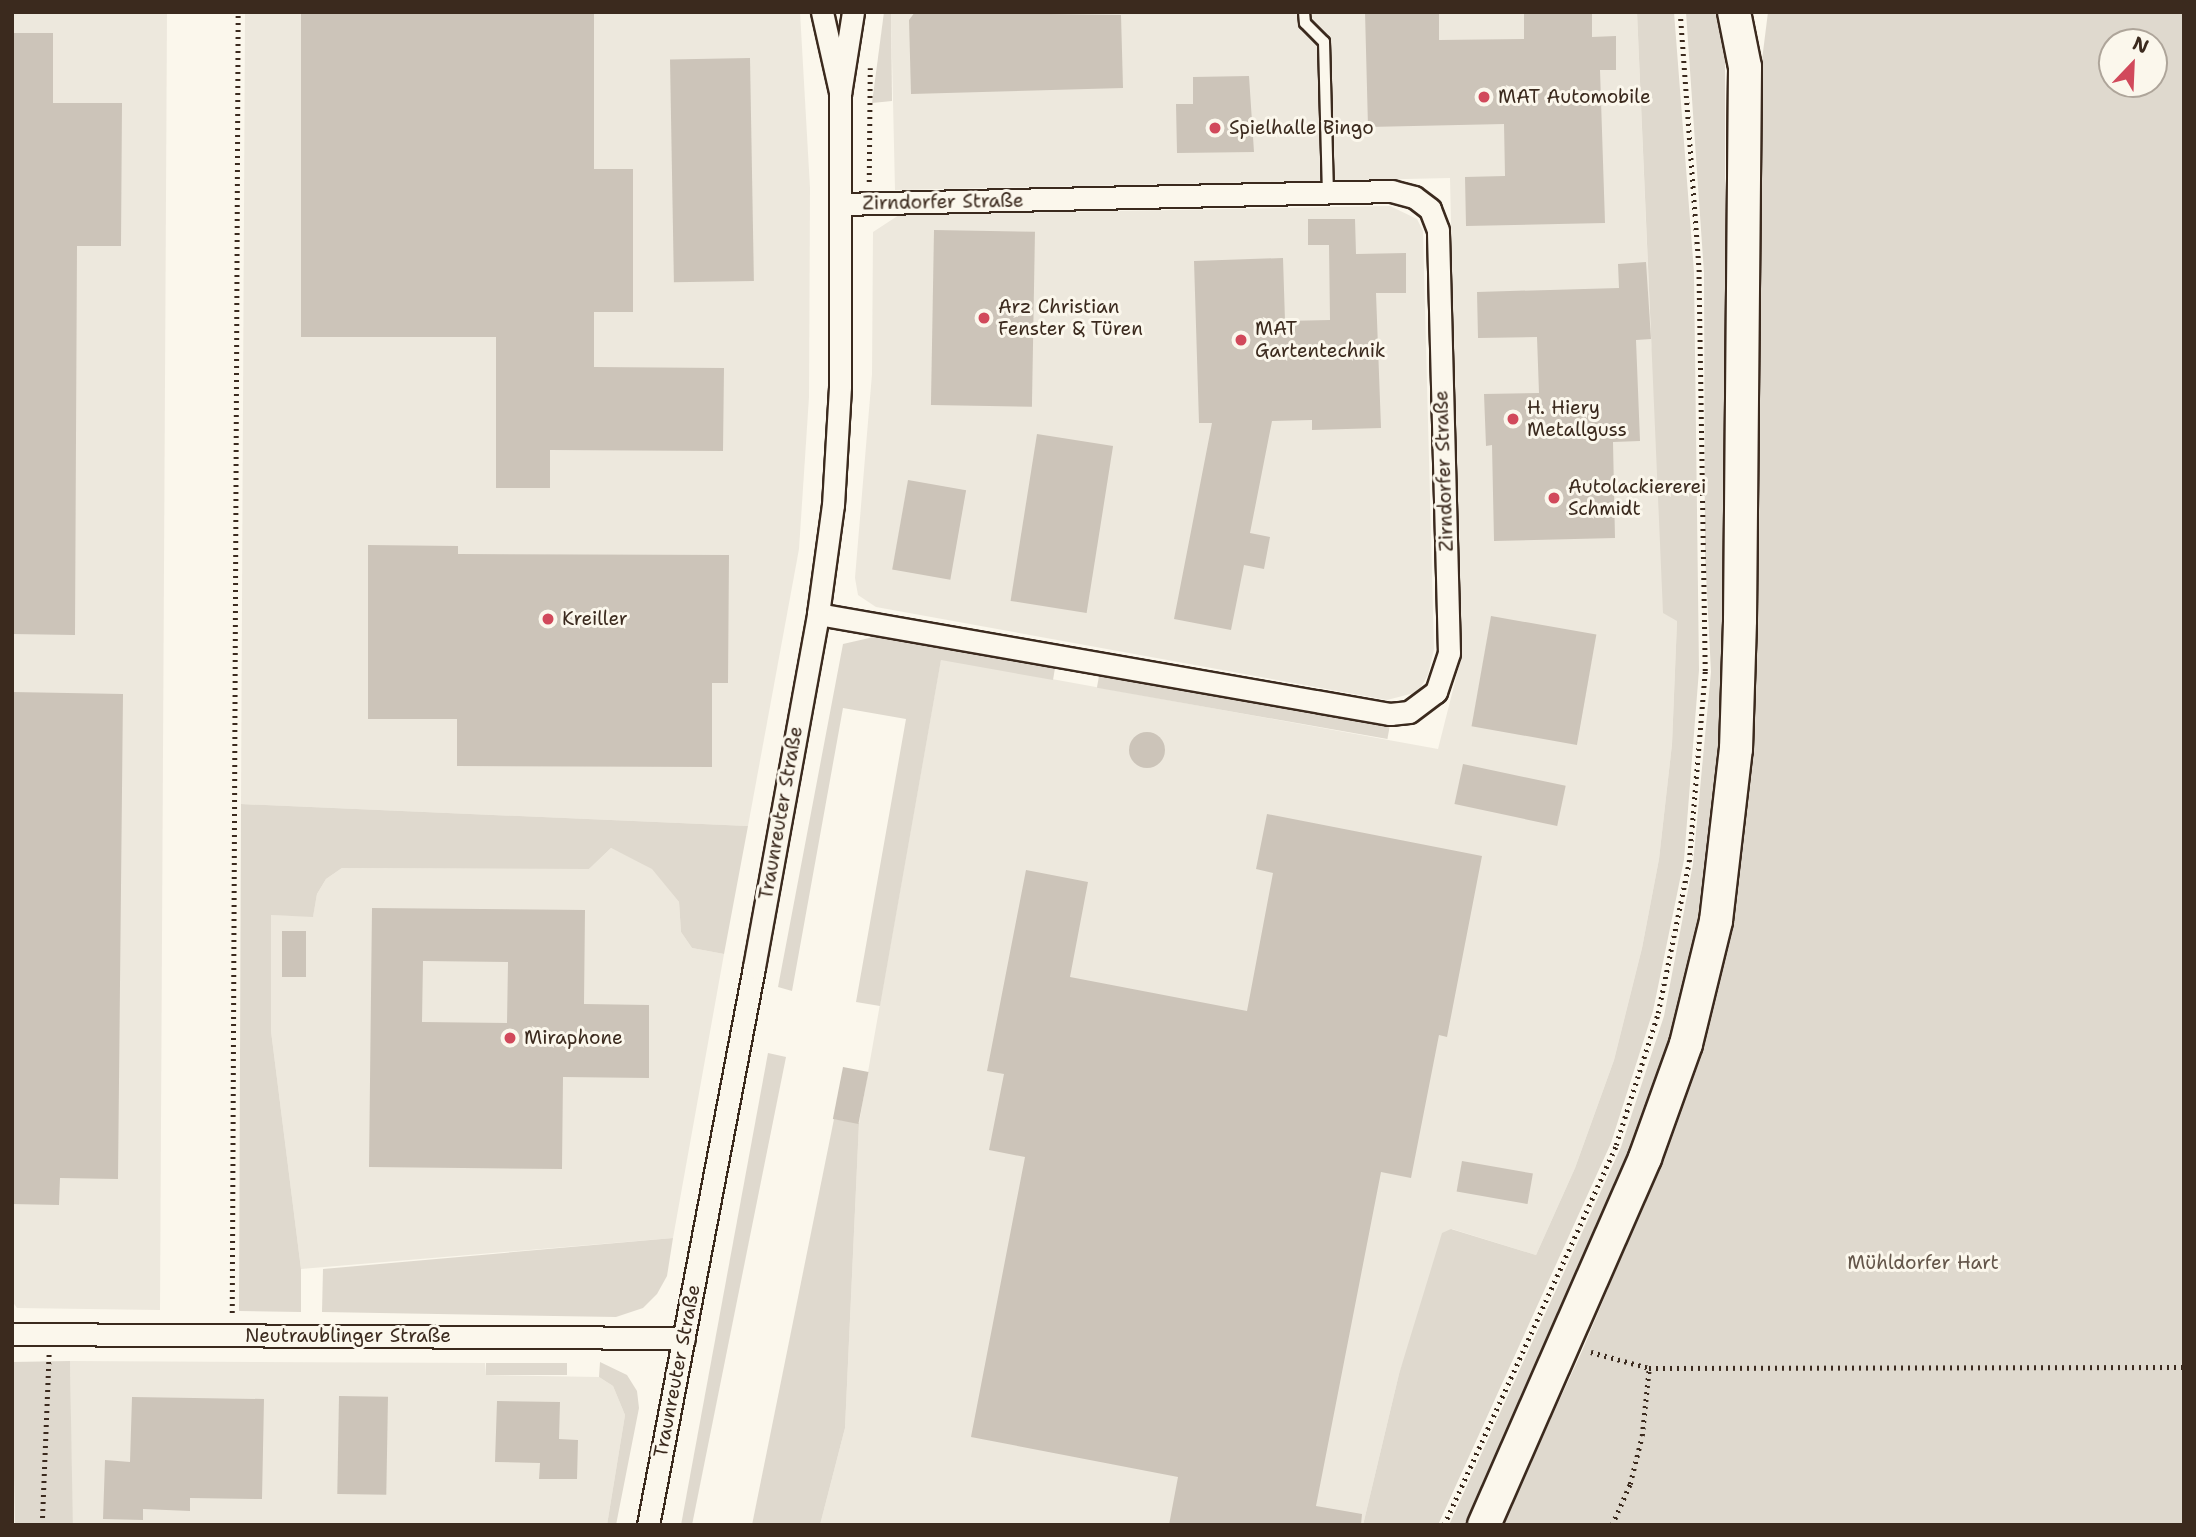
<!DOCTYPE html>
<html>
<head>
<meta charset="utf-8">
<style>
  body { margin:0 }
  #map { position:relative; width:2196px; height:1537px; overflow:hidden; background:#fbf7ec; font-family:"Shantell Sans",sans-serif }
  div>[style] { position:absolute }
  .built>* { inset:0; background:#ede8dd }
  .green>* { inset:0; background:#dfd9ce; transform-origin:0 0 }
  .building>* { inset:0; background:#ccc4b9; transform-origin:0 0 }
  .round { border-radius:50% }
  .path>* { height:4.5px; margin-top:-2.25px; transform-origin:0; background:repeating-linear-gradient(90deg,#3b2a1e 0 2px,transparent 0 7px) }
  .roads { filter:drop-shadow(2px 0 #3b2a1e) drop-shadow(-2px 0 #3b2a1e) drop-shadow(0 2px #3b2a1e) drop-shadow(0 -2px #3b2a1e) }
  .lane>* { height:10px; margin:-5px; padding:0 5px; transform-origin:5px; border-radius:5px; background:#fbf7ec }
  .street>* { height:21px; margin:-10.5px; padding:0 10.5px; transform-origin:10.5px; border-radius:10.5px; background:#fbf7ec }
  .secondary>* { height:32px; margin:-16px; padding:0 16px; transform-origin:16px; border-radius:16px; background:#fbf7ec }
  .dots>* { width:19px; height:19px; translate:-50% -50%; box-sizing:border-box; border:4px solid #fbf7ec; border-radius:50% }
  span { translate:-50% -50%; white-space:nowrap; text-align:center; line-height:1.15; -webkit-text-stroke:6px #fbf7ec; paint-order:stroke }
  .poi-label { font-size:19px; color:#3b2a1e }
  .left { translate:0 -50%; text-align:left }
  .street-label { font-size:19px; color:#3b2a1e }
  .park-label { font-size:19px; color:#64564a }
  .frame { position:absolute; inset:0; border:14px solid #3b2a1e; pointer-events:none }
  .north { position:absolute; left:2098px; top:28px; width:70px; height:70px; box-sizing:border-box; background:#fbf7ec; border:2px solid #aea59a; border-radius:50%; rotate:23deg; font-size:19px; font-weight:700; line-height:28px; text-align:center; color:#3b2a1e }
  .north::after { content:''; display:block; margin:auto; width:24px; height:32px; background:#d1495b; clip-path:polygon(50% 0,100% 100%,50% 72%,0 100%) }
</style>
</head>
<body>
<div id="map">
  <div class="built">
    <div style="clip-path:polygon(12px 12px,167px 12px,160px 1310px,17px 1308px,12px 1301px)"></div>
    <div style="clip-path:polygon(245px 12px,800px 12px,810px 188px,809px 397px,799px 549px,748px 826px,241px 804px)"></div>
    <div style="clip-path:polygon(891px 12px,1637px 12px,1651px 339px,1677px 621px,1672px 744px,1659px 859px,1642px 948px,1614px 1060px,1575px 1168px,1536px 1255px,1452px 1229px,1399px 1374px,1363px 1525px,820px 1525px,845px 1428px,859px 1123px,941px 659px,1438px 749px,1461px 658px,1450px 178px,895px 190px)"></div>
    <div style="clip-path:polygon(1390px 206px,1417px 219px,1423px 231px,1434px 649px,1428px 675px,1418px 692px,1387px 700px,876px 607px,858px 595px,855px 578px,872px 374px,873px 232px,899px 215px)"></div>
    <div style="clip-path:polygon(611px 848px,652px 868px,679px 902px,681px 932px,692px 948px,724px 954px,673px 1238px,301px 1269px,271px 1031px,271px 915px,313px 916px,317px 894px,326px 879px,342px 868px,589px 869px)"></div>
    <div style="clip-path:polygon(70px 1361px,485px 1363px,486px 1375px,599px 1377px,613px 1386px,625px 1415px,607px 1525px,72px 1525px)"></div>
  </div>
  <div class="green">
    <div style="clip-path:polygon(884px 12px,891px 12px,892px 101px,872px 103px)"></div>
    <div style="clip-path:polygon(1637px 12px,1674px 12px,1694px 272px,1699px 670px,1684px 860px,1653px 1011px,1611px 1143px,1438px 1525px,1363px 1525px,1399px 1374px,1442px 1233px,1451px 1229px,1536px 1255px,1575px 1168px,1614px 1060px,1642px 948px,1659px 859px,1672px 744px,1677px 621px,1663px 613px)"></div>
    <div style="clip-path:polygon(1686px 12px,1722px 12px,1725px 49px,1725px 621px,1721px 749px,1701px 920px,1672px 1040px,1630px 1152px,1466px 1525px,1449px 1525px,1621px 1147px,1664px 1016px,1693px 864px,1711px 672px,1705px 554px,1704px 273px)"></div>
    <div style="clip-path:polygon(evenodd,1768px 12px,2184px 12px,2184px 1525px,1502px 1525px,1582px 1351px,1660px 1165px,1700px 1048px,1731px 922px,1752px 751px,1762px 60px,1768px 12px,2112px 42px,2154px 42px,2154px 84px,2112px 84px,2112px 42px)"></div>
    <div style="clip-path:polygon(878px 636px,1055px 668px,1053px 680px,941px 660px,880px 1006px,856px 1002px,906px 719px,843px 708px,792px 991px,778px 987px,843px 644px)"></div>
    <div style="left:1099px;top:676px;width:295px;height:12px;rotate:10deg"></div>
    <div style="clip-path:polygon(241px 804px,748px 826px,724px 954px,692px 948px,681px 932px,679px 902px,652px 869px,611px 848px,589px 869px,342px 868px,326px 879px,317px 894px,313px 917px,271px 915px,271px 1031px,301px 1269px,301px 1312px,239px 1311px)"></div>
    <div style="clip-path:polygon(768px 1053px,786px 1057px,692px 1525px,681px 1525px)"></div>
    <div style="clip-path:polygon(834px 1119px,859px 1123px,845px 1428px,820px 1525px,752px 1525px)"></div>
    <div style="clip-path:polygon(673px 1238px,667px 1276px,657px 1294px,643px 1308px,616px 1317px,322px 1312px,323px 1269px)"></div>
    <div style="left:70px;top:1361px;width:164px;height:58px;rotate:89deg"></div>
    <div style="clip-path:polygon(600px 1362px,627px 1375px,637px 1391px,639px 1408px,616px 1525px,607px 1525px,625px 1415px,613px 1386px,599px 1377px)"></div>
    <div style="left:486px;top:1363px;width:81px;height:12px"></div>
  </div>
  <div class="building">
    <div style="clip-path:polygon(301px 12px,594px 12px,594px 169px,633px 169px,633px 312px,594px 312px,594px 367px,724px 368px,723px 451px,550px 450px,550px 488px,496px 488px,496px 337px,301px 337px)"></div>
    <div style="clip-path:polygon(915px 12px,1121px 15px,1123px 88px,911px 94px,909px 20px)"></div>
    <div style="clip-path:polygon(1365px 12px,1439px 12px,1439px 40px,1524px 39px,1524px 12px,1592px 12px,1592px 37px,1616px 36px,1616px 70px,1600px 70px,1605px 223px,1466px 226px,1465px 177px,1505px 176px,1504px 124px,1368px 127px)"></div>
    <div style="clip-path:polygon(12px 33px,53px 33px,53px 103px,122px 103px,121px 246px,77px 246px,75px 635px,12px 634px)"></div>
    <div style="left:750px;top:58px;width:223px;height:80px;rotate:89deg"></div>
    <div style="clip-path:polygon(1249px 76px,1254px 152px,1177px 153px,1176px 104px,1193px 104px,1193px 77px)"></div>
    <div style="clip-path:polygon(1308px 219px,1355px 219px,1356px 254px,1406px 253px,1406px 293px,1376px 293px,1381px 428px,1312px 430px,1312px 420px,1272px 421px,1250px 533px,1270px 537px,1264px 569px,1244px 565px,1231px 630px,1174px 619px,1212px 423px,1199px 423px,1194px 261px,1283px 258px,1285px 321px,1330px 320px,1329px 245px,1308px 245px)"></div>
    <div style="left:934px;top:230px;width:101px;height:175px;rotate:1deg"></div>
    <div style="clip-path:polygon(1646px 262px,1651px 339px,1636px 340px,1640px 441px,1613px 442px,1615px 538px,1494px 541px,1492px 445px,1486px 446px,1484px 394px,1539px 393px,1537px 337px,1478px 338px,1477px 292px,1619px 288px,1618px 264px)"></div>
    <div style="left:1037px;top:434px;width:77px;height:169px;rotate:9deg"></div>
    <div style="left:908px;top:480px;width:59px;height:91px;rotate:10deg"></div>
    <div style="clip-path:polygon(368px 545px,458px 546px,458px 554px,729px 555px,728px 683px,712px 683px,712px 767px,457px 766px,457px 719px,368px 719px)"></div>
    <div style="left:1491px;top:616px;width:107px;height:112px;rotate:10deg"></div>
    <div style="clip-path:polygon(12px 692px,123px 694px,118px 1179px,60px 1178px,59px 1205px,12px 1204px)"></div>
    <div class="round" style="left:1129px;top:732px;width:36px;height:36px"></div>
    <div style="left:1463px;top:764px;width:105px;height:41px;rotate:12deg"></div>
    <div style="clip-path:polygon(1267px 814px,1482px 856px,1447px 1037px,1439px 1035px,1411px 1178px,1381px 1172px,1316px 1506px,1362px 1514px,1361px 1525px,1169px 1525px,1178px 1477px,971px 1437px,1025px 1157px,989px 1150px,1004px 1074px,987px 1071px,1026px 870px,1088px 882px,1070px 977px,1247px 1011px,1273px 873px,1256px 869px)"></div>
    <div style="clip-path:polygon(evenodd,372px 908px,585px 910px,584px 1004px,649px 1005px,649px 1078px,563px 1077px,562px 1169px,369px 1167px,372px 908px,423px 961px,508px 962px,507px 1023px,422px 1022px,423px 961px)"></div>
    <div style="left:282px;top:931px;width:24px;height:46px"></div>
    <div style="left:843px;top:1067px;width:26px;height:53px;rotate:11deg"></div>
    <div style="left:1462px;top:1161px;width:72px;height:31px;rotate:10deg"></div>
    <div style="left:339px;top:1396px;width:49px;height:98px;rotate:1deg"></div>
    <div style="clip-path:polygon(132px 1397px,264px 1399px,262px 1499px,190px 1498px,190px 1511px,143px 1509px,143px 1520px,103px 1519px,105px 1460px,130px 1462px)"></div>
    <div style="clip-path:polygon(497px 1401px,560px 1402px,559px 1439px,578px 1440px,577px 1479px,539px 1479px,540px 1463px,495px 1462px)"></div>
  </div>
  <div class="path">
    <div style="left:869px;top:182px;width:114px;rotate:-89.5deg"></div>
    <div style="left:232px;top:1313px;width:1301px;rotate:-89.74deg"></div>
    <div style="left:1591px;top:1352px;width:60px;rotate:15.4deg"></div>
    <div style="left:1649px;top:1368px;width:535px;rotate:-0.11deg"></div>
    <div style="left:42px;top:1525px;width:171px;rotate:-87.7deg"></div>
    <div style="left:1444px;top:1525px;width:417px;rotate:-65.6deg"></div>
    <div style="left:1616px;top:1145px;width:139px;rotate:-72.3deg"></div>
    <div style="left:1658px;top:1013px;width:154px;rotate:-78.4deg"></div>
    <div style="left:1689px;top:862px;width:192px;rotate:-85.2deg"></div>
    <div style="left:1705px;top:671px;width:399px;rotate:-90.9deg"></div>
    <div style="left:1699px;top:272px;width:261px;rotate:-94.2deg"></div>
    <div style="left:1612px;top:1525px;width:45px;rotate:-66.3deg"></div>
    <div style="left:1630px;top:1484px;width:49px;rotate:-76deg"></div>
    <div style="left:1642px;top:1436px;width:68px;rotate:-84.1deg"></div>
  </div>
  <div class="roads">
    <div class="lane">
      <div style="left:1304px;top:12px;width:11px;rotate:85deg"></div>
      <div style="left:1305px;top:23px;width:27px;rotate:45deg"></div>
      <div style="left:1324px;top:42px;width:151px;rotate:88.5deg"></div>
    </div>
    <div class="street">
      <div style="left:822px;top:12px;width:82px;rotate:77.3deg"></div>
      <div style="left:818px;top:614px;width:581px;rotate:9.92deg"></div>
      <div style="left:1390px;top:714px;width:19px;rotate:-6deg"></div>
      <div style="left:1409px;top:712px;width:34px;rotate:-37deg"></div>
      <div style="left:1436px;top:692px;width:41px;rotate:-71.6deg"></div>
      <div style="left:1449px;top:653px;width:423px;rotate:-91.5deg"></div>
      <div style="left:1438px;top:230px;width:22px;rotate:-111deg"></div>
      <div style="left:1430px;top:209px;width:20px;rotate:-143deg"></div>
      <div style="left:1414px;top:197px;width:23px;rotate:-165deg"></div>
      <div style="left:1392px;top:191px;width:551px;rotate:178.65deg"></div>
      <div style="left:12px;top:1334px;width:672px;rotate:0.34deg"></div>
      <div style="left:648px;top:1525px;width:568px;rotate:-79.24deg"></div>
      <div style="left:754px;top:967px;width:359px;rotate:-79.7deg"></div>
      <div style="left:818px;top:614px;width:110px;rotate:-82.2deg"></div>
      <div style="left:833px;top:505px;width:119px;rotate:-86.6deg"></div>
      <div style="left:840px;top:386px;width:292px;rotate:-90deg"></div>
      <div style="left:840px;top:94px;width:83px;rotate:-81deg"></div>
    </div>
    <div class="secondary">
      <div style="left:1484px;top:1525px;width:401px;rotate:-66.3deg"></div>
      <div style="left:1645px;top:1158px;width:121px;rotate:-70.2deg"></div>
      <div style="left:1686px;top:1044px;width:127px;rotate:-76.3deg"></div>
      <div style="left:1716px;top:921px;width:173px;rotate:-83.4deg"></div>
      <div style="left:1736px;top:749px;width:129px;rotate:-88.2deg"></div>
      <div style="left:1740px;top:620px;width:553px;rotate:-89.48deg"></div>
      <div style="left:1745px;top:67px;width:56px;rotate:-101.3deg"></div>
    </div>
  </div>
  <div class="dots">
    <div style="left:1484px;top:97px;background:#d1495b"></div>
    <div style="left:1215px;top:128px;background:#d1495b"></div>
    <div style="left:984px;top:318px;background:#d1495b"></div>
    <div style="left:1241px;top:340px;background:#d1495b"></div>
    <div style="left:1513px;top:419px;background:#d1495b"></div>
    <div style="left:1554px;top:498px;background:#d1495b"></div>
    <div style="left:548px;top:619px;background:#d1495b"></div>
    <div style="left:510px;top:1038px;background:#d1495b"></div>
  </div>
  <div class="poi-label">
    <span class="left" style="left:1498px;top:97px">MAT Automobile</span>
    <span class="left" style="left:1229px;top:128px">Spielhalle Bingo</span>
    <span class="left" style="left:998px;top:318px">Arz Christian<br>Fenster &amp; Türen</span>
    <span class="left" style="left:1255px;top:340px">MAT<br>Gartentechnik</span>
    <span class="left" style="left:1527px;top:419px">H. Hiery<br>Metallguss</span>
    <span class="left" style="left:1568px;top:498px">Autolackiererei<br>Schmidt</span>
    <span class="left" style="left:562px;top:619px">Kreiller</span>
    <span class="left" style="left:524px;top:1038px">Miraphone</span>
  </div>
  <div class="street-label">
    <span style="left:943px;top:202px;rotate:-1deg">Zirndorfer Straße</span>
    <span style="left:1444px;top:471px;rotate:-92deg">Zirndorfer Straße</span>
    <span style="left:781px;top:813px;rotate:-80deg">Traunreuter Straße</span>
    <span style="left:348px;top:1336px">Neutraublinger Straße</span>
    <span style="left:677px;top:1371px;rotate:-79deg">Traunreuter Straße</span>
  </div>
  <div class="park-label">
    <span style="left:1923px;top:1263px">Mühldorfer Hart</span>
  </div>
  <div class="frame"></div>
  <div class="north">N</div>
</div>
</body>
</html>
